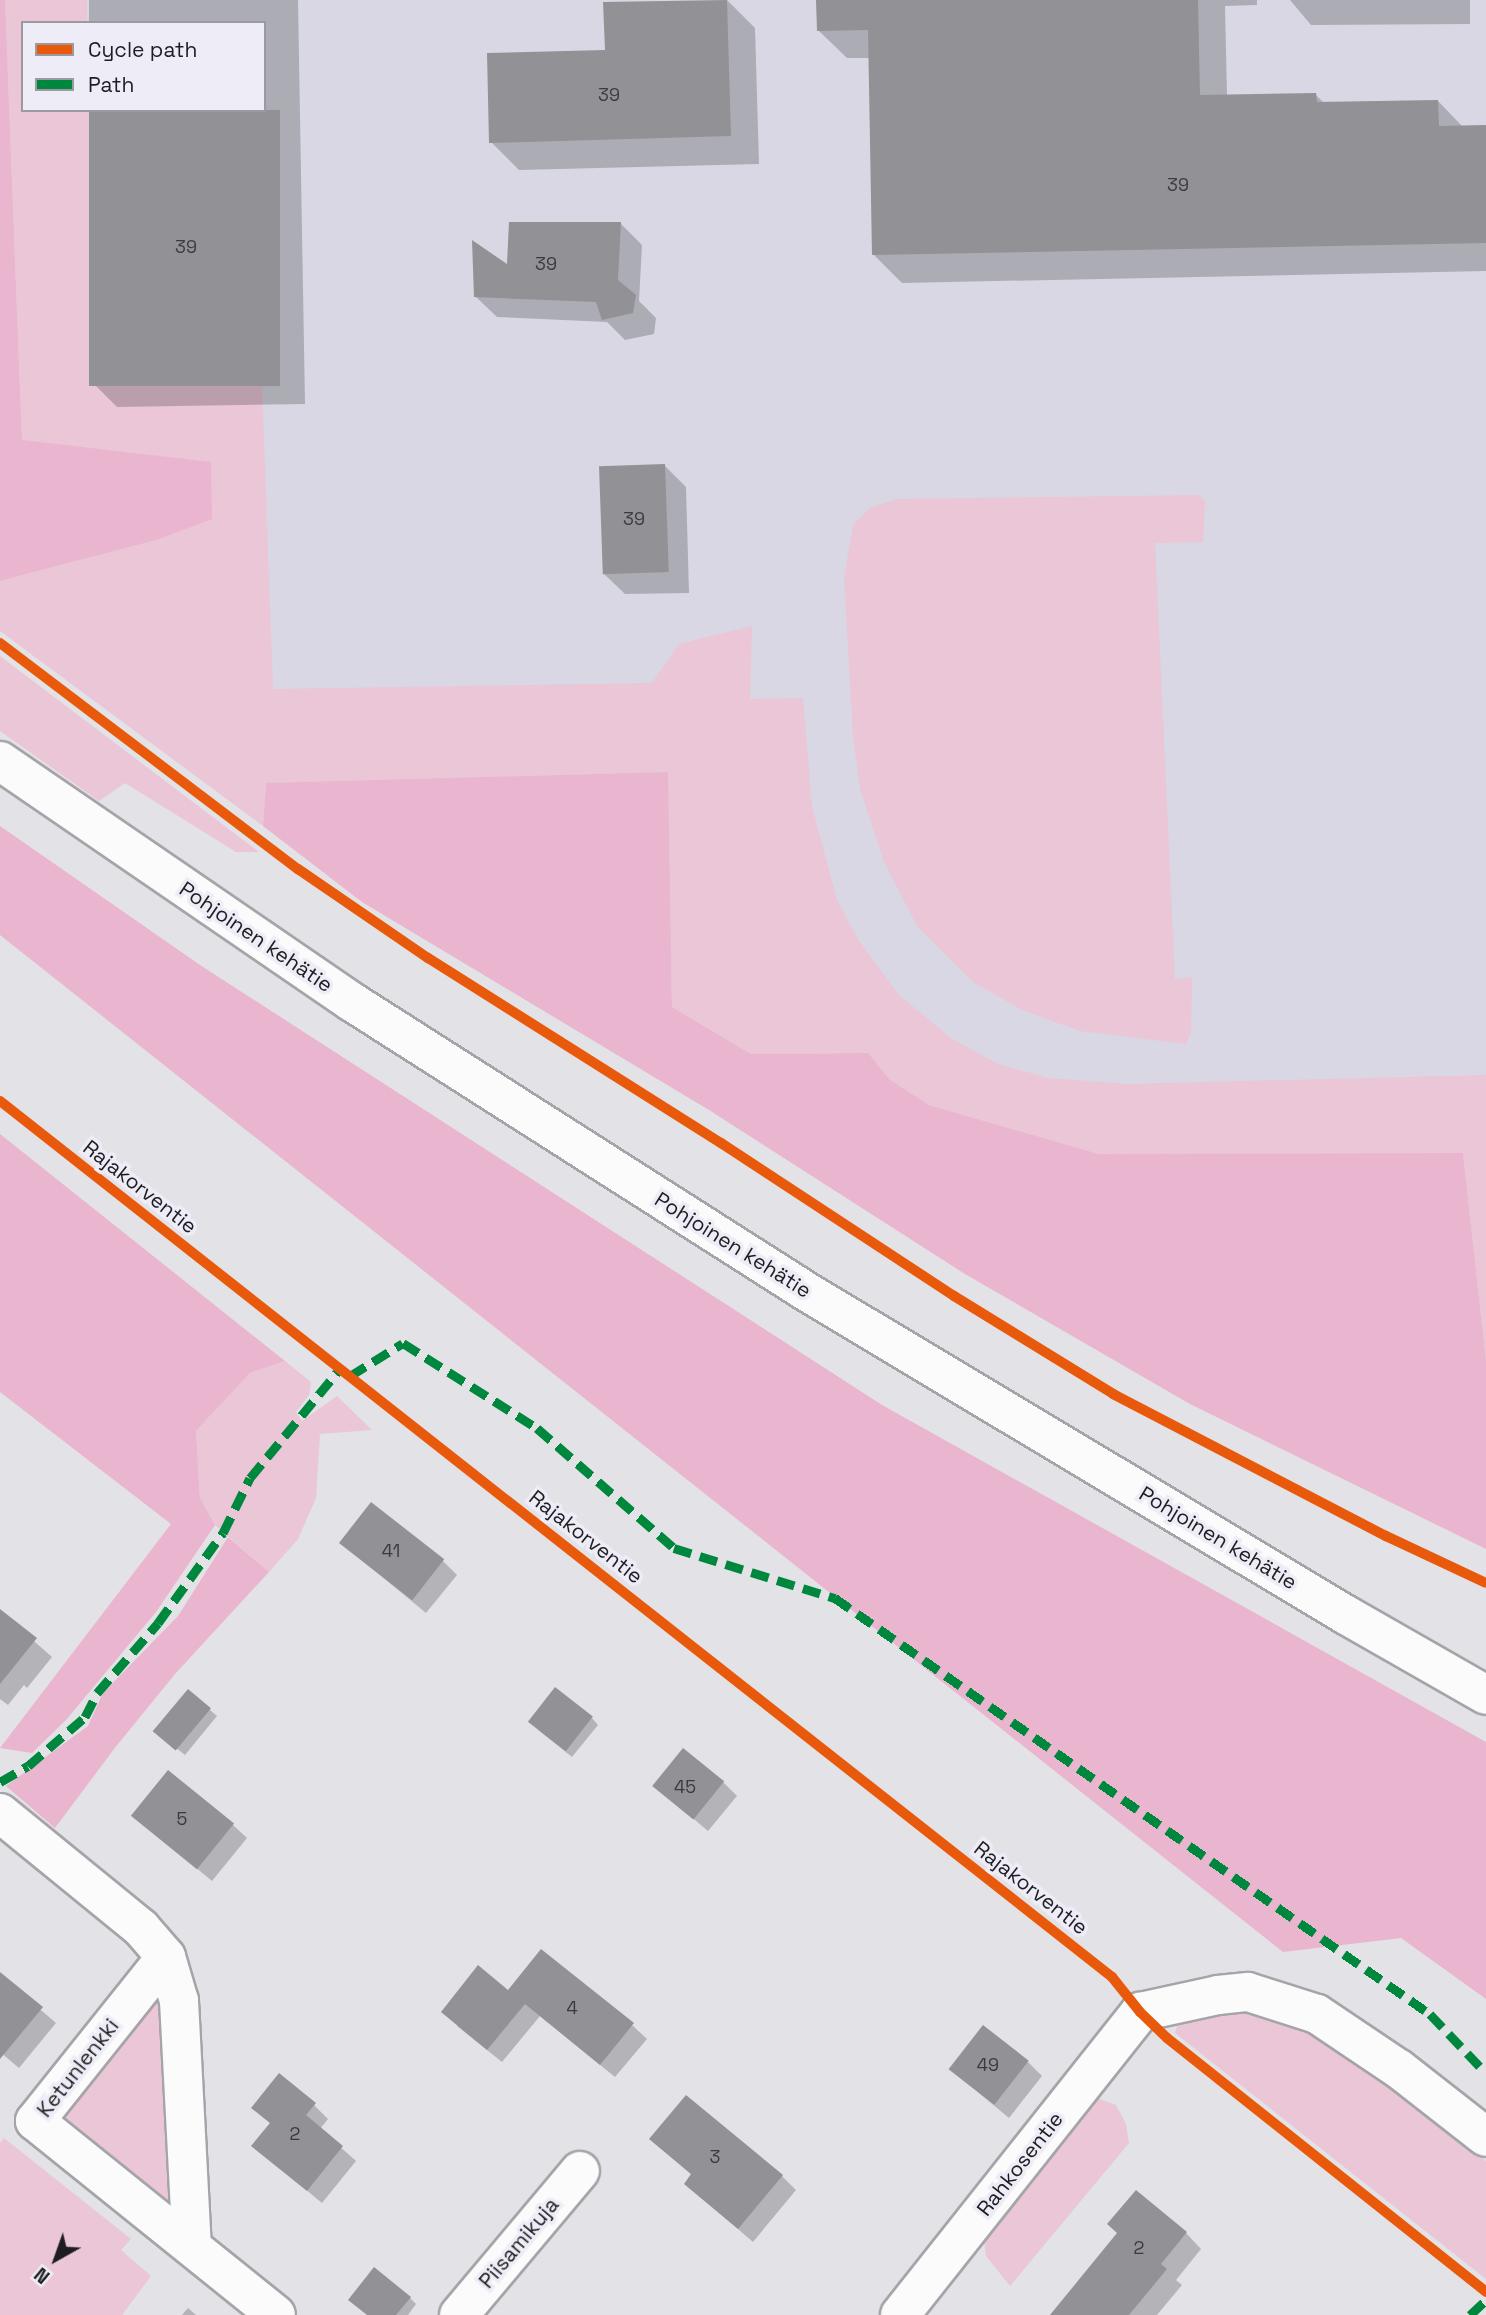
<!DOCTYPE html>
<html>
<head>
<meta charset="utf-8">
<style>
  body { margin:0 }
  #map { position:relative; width:1486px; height:2315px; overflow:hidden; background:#e2e2e7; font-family:"Space Grotesk",sans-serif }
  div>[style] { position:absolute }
  .built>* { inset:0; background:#d8d7e3 }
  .green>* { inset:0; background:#eac6d7 }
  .forest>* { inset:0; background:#eab5ce }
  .shadow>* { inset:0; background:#0003 }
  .building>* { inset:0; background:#929195; transform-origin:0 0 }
  .roads { filter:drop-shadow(2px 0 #a5a4a9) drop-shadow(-2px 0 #a5a4a9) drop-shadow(0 2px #a5a4a9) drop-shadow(0 -2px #a5a4a9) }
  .street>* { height:38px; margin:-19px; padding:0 19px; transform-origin:19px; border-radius:19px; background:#fbfbfb }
  .secondary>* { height:38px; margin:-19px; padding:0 19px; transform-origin:19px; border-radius:19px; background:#fbfbfb }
  .quiet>* { height:9px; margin-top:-4.5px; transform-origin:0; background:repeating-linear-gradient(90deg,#00873e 0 18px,transparent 0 27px) }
  .cycleway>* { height:10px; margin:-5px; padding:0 5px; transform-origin:5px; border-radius:5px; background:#e8590c }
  span { translate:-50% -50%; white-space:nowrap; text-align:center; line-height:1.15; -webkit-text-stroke:7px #eeedf7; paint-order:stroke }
  .number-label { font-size:18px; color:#3b3a3e }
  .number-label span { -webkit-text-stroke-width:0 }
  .street-label { font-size:21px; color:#1e1d21 }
  .legend { position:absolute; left:21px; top:21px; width:245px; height:91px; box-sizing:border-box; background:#eeedf7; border:2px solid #9b9aa1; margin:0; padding:9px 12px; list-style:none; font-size:21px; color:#1e1d21 }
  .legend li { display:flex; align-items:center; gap:14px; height:35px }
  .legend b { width:35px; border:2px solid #9b9aa1 }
  .north { position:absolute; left:21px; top:2224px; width:70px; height:70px; -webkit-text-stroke:5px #eeedf7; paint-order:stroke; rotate:220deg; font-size:19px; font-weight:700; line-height:28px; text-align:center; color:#1e1d21 }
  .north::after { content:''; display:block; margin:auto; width:24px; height:32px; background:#1e1d21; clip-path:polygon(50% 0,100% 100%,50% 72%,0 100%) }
</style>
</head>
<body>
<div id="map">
  <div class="built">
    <div style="clip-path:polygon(evenodd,0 0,1486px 0,1486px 1361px,1463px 1153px,1099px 1154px,266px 783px,58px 516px,0 0,23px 23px,264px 23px,264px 110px,23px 110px,23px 23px)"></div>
  </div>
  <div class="green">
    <div style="clip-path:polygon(5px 0,87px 0,87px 23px,23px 23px,23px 110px,89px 110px,93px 386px,262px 384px,273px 689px,652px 683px,679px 644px,752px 626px,750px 699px,803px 698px,812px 807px,837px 900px,859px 941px,899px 995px,951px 1038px,998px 1064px,1048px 1078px,1127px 1084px,1486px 1075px,1486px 1361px,1463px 1153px,1099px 1154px,929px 1105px,889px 1079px,867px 1053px,751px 1054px,672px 1007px,668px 772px,266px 783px,263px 826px,0 631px,0 581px,156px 540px,211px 462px,22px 441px)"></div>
    <div style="clip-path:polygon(1199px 495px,1205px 501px,1203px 542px,1155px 543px,1175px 980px,1192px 977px,1191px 1032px,1186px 1044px,1080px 1031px,1022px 1010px,973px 982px,917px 926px,884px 862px,860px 789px,853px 735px,844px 578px,853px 525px,870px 508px,897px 499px)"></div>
    <div style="clip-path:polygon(0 656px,259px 852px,236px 852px,125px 783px,99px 801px,0 731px)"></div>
    <div style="clip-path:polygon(285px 1361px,311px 1382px,309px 1395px,296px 1412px,302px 1421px,337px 1396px,372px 1430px,320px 1434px,316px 1498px,298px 1539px,269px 1572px,215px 1525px,200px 1498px,196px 1431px,250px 1373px)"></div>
    <div style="clip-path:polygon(160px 1997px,173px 2207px,66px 2127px,65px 2118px,68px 2104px,153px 1998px)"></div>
    <div style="clip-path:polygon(1220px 2013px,1252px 2014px,1301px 2027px,1338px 2048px,1486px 2161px,1486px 2279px,1175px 2033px,1177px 2026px)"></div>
    <div style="clip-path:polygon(1097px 2098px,1116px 2105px,1126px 2124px,1129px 2143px,1010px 2286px,986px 2256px,984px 2240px)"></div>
    <div style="clip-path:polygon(4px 2138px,131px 2239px,121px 2250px,151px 2276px,122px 2315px,0 2315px,0 2143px)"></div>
  </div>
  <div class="forest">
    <div style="clip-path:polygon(0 0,5px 0,22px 440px,211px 462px,212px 519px,156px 540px,0 581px)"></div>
    <div style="clip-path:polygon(668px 772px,672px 1007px,751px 1054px,868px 1053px,889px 1079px,929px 1105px,1099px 1154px,1463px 1153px,1486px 1361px,1486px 1549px,1190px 1404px,965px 1274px,709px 1110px,362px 902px,263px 826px,266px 783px)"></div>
    <div style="clip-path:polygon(0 826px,200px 965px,882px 1405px,1486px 1742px,1486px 1999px,1401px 1938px,1283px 1952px,0 935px)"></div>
    <div style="clip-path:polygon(0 1134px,285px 1361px,250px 1373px,196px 1431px,200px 1498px,215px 1525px,156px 1612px,66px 1720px,32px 1753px,0 1748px,171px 1524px,0 1392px)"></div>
    <div style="clip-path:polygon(228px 1537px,269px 1572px,175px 1674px,114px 1749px,55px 1828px,6px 1786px,88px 1726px,103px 1693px,178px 1616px)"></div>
  </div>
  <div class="shadow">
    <div style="clip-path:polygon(89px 0,298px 0,305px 404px,117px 407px,95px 385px,264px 110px,264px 23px,89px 23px)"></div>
    <div style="clip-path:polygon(727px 0,755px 28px,759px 164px,519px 170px,491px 142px,606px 52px)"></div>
    <div style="clip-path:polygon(818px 0,1257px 0,1257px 5px,1225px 6px,1227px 96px,1316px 95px,1325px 104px,1438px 101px,1463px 127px,1486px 127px,1486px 271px,902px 283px,874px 255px,870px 58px,847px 58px,819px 31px)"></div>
    <div style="clip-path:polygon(1290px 0,1470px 0,1470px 24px,1311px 25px)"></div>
    <div style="clip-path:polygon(620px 223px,642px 245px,639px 301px,656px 318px,654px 334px,625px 340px,607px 322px,497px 317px,475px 296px,508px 267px)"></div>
    <div style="clip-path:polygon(665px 466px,686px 487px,689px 593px,625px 594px,603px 573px)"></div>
    <div style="clip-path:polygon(341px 1543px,443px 1561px,457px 1575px,426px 1613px)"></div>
    <div style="clip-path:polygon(0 1611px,52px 1657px,27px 1688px,24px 1685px,8px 1705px,0 1699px)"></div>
    <div style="clip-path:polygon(188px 1691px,217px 1716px,185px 1755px,162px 1737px)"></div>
    <div style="clip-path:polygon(592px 1718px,598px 1725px,572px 1757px,537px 1729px)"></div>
    <div style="clip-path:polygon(723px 1782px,737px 1796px,708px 1831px,655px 1786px)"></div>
    <div style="clip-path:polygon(133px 1816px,232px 1824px,247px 1838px,212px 1881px)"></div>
    <div style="clip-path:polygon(0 1975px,56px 2023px,19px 2068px,0 2052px)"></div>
    <div style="clip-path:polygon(508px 1992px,632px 2025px,647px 2039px,615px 2077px,540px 2016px,502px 2062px,457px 2026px)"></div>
    <div style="clip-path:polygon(1028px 2062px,1042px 2076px,1009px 2118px,950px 2069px)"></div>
    <div style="clip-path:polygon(314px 2105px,328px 2119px,320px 2129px,356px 2161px,322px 2203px,253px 2146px,271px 2124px,253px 2107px)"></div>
    <div style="clip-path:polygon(651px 2139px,782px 2176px,796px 2190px,753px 2242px,686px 2184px,693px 2176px)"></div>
    <div style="clip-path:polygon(1186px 2233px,1201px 2249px,1176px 2280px,1182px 2285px,1157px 2315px,1067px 2315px)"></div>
    <div style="clip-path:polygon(410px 2298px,416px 2304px,408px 2315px,367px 2315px)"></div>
    <div style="clip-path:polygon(188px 2308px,196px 2315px,182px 2315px)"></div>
  </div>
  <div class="building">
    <div style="clip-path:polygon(727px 0,731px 136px,489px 143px,487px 53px,605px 50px,603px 2px)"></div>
    <div style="clip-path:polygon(816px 0,1198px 0,1200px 95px,1316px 93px,1317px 102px,1438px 100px,1439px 126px,1486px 125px,1486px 243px,872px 255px,868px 30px,817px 31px)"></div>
    <div style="left:89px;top:110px;width:191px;height:276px"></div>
    <div style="clip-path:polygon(509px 222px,621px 222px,618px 280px,636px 295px,633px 313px,602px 320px,596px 302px,474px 297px,472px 240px,507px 264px)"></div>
    <div style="left:665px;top:464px;width:108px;height:66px;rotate:88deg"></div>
    <div style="left:371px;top:1502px;width:93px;height:52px;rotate:38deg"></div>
    <div style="clip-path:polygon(0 1609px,37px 1638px,0 1684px)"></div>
    <div style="left:555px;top:1687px;width:48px;height:44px;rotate:38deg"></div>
    <div style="left:188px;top:1689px;width:30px;height:55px;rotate:40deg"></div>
    <div style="left:683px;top:1748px;width:53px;height:49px;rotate:39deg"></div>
    <div style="left:168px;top:1770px;width:85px;height:59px;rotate:39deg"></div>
    <div style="clip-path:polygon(541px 1949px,634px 2023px,600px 2065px,525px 2004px,487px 2050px,441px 2012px,478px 1965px,508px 1990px)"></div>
    <div style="clip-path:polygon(0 1972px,43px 2007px,0 2059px)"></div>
    <div style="left:983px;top:2025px;width:58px;height:56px;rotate:38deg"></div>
    <div style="clip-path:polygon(279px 2073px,316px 2103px,306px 2115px,343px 2146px,307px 2191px,251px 2146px,270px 2123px,251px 2108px)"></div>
    <div style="clip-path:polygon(686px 2095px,783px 2175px,738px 2229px,684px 2184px,691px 2174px,649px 2139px)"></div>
    <div style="clip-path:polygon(1136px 2190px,1187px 2232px,1161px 2264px,1167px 2269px,1129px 2315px,1050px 2315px,1117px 2233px,1107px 2224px)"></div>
    <div style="clip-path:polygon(374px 2267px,411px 2297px,396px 2315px,367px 2315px,348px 2300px)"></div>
  </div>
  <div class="roads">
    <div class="street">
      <div style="left:0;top:1813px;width:182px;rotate:39.2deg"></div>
      <div style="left:141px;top:1928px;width:38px;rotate:49deg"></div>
      <div style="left:166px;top:1957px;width:46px;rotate:73.5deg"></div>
      <div style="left:179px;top:2001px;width:245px;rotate:87deg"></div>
      <div style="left:166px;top:1957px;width:210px;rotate:128.6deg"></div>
      <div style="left:35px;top:2121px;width:309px;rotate:38.8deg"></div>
      <div style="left:459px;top:2315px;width:188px;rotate:-50deg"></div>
      <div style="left:900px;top:2315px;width:387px;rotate:-51.6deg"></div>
      <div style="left:1140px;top:2012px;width:80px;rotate:-12.3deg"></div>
      <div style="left:1218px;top:1995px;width:30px;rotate:-6deg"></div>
      <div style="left:1248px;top:1992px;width:72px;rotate:17.7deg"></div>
      <div style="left:1317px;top:2014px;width:99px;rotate:33.9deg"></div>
      <div style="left:1399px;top:2069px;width:110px;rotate:38deg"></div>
    </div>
    <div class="secondary">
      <div style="left:0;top:761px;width:427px;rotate:34.4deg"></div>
      <div style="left:352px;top:1002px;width:540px;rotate:32.51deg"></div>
      <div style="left:807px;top:1292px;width:628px;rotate:30.93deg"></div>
      <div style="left:1346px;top:1615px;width:161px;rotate:29.7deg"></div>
    </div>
  </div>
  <div class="quiet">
    <div style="left:350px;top:1376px;width:62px;rotate:-31.9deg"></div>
    <div style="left:403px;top:1343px;width:159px;rotate:32.4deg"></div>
    <div style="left:537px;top:1428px;width:182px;rotate:41.2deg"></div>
    <div style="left:674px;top:1548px;width:169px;rotate:17.3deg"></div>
    <div style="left:835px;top:1598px;width:726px;rotate:34.96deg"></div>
    <div style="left:1430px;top:2014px;width:81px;rotate:46.5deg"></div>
    <div style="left:0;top:1782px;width:32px;rotate:-30deg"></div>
    <div style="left:28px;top:1766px;width:75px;rotate:-40.7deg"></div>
    <div style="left:85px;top:1717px;width:27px;rotate:-63deg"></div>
    <div style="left:97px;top:1693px;width:93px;rotate:-48.9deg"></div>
    <div style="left:158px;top:1623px;width:111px;rotate:-54.2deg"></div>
    <div style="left:223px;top:1533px;width:61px;rotate:-63.9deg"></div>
    <div style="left:250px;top:1478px;width:141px;rotate:-50.5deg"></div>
    <div style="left:1470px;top:2315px;width:22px;rotate:-43deg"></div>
  </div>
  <div class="cycleway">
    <div style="left:0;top:643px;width:374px;rotate:37.2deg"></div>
    <div style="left:298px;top:869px;width:158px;rotate:34.4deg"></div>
    <div style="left:428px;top:958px;width:347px;rotate:32.3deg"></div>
    <div style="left:721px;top:1143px;width:279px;rotate:33.3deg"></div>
    <div style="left:954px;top:1296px;width:187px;rotate:31.6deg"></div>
    <div style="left:1113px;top:1394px;width:308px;rotate:27.5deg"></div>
    <div style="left:1386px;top:1536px;width:110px;rotate:25.2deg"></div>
    <div style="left:0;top:1101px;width:1416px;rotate:38.23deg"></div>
    <div style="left:1112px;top:1977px;width:45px;rotate:51.3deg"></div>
    <div style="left:1140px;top:2012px;width:37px;rotate:44deg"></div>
    <div style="left:1167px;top:2038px;width:408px;rotate:38.5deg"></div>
  </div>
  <div class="number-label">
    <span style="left:609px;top:95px">39</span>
    <span style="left:1178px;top:185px">39</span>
    <span style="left:186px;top:247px">39</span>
    <span style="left:546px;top:264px">39</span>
    <span style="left:634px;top:519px">39</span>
    <span style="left:391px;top:1551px">41</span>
    <span style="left:685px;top:1787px">45</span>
    <span style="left:182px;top:1819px">5</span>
    <span style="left:572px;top:2008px">4</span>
    <span style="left:988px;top:2065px">49</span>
    <span style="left:295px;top:2134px">2</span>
    <span style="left:715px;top:2157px">3</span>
    <span style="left:1139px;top:2248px">2</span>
  </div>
  <div class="street-label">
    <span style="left:256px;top:937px;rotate:34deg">Pohjoinen kehätie</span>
    <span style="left:140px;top:1187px;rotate:38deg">Rajakorventie</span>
    <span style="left:733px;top:1245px;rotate:32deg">Pohjoinen kehätie</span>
    <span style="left:586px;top:1537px;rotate:38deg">Rajakorventie</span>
    <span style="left:1218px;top:1538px;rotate:31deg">Pohjoinen kehätie</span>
    <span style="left:1031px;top:1888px;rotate:38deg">Rajakorventie</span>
    <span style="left:78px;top:2068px;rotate:-52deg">Ketunlenkki</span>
    <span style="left:1020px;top:2164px;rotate:-52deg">Rahkosentie</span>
    <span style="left:519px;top:2243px;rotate:-50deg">Piisamikuja</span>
  </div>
  <ul class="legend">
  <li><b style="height:9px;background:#e8590c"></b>Cycle path</li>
  <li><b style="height:9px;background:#00873e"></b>Path</li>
  </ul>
  <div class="north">N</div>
</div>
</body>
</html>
